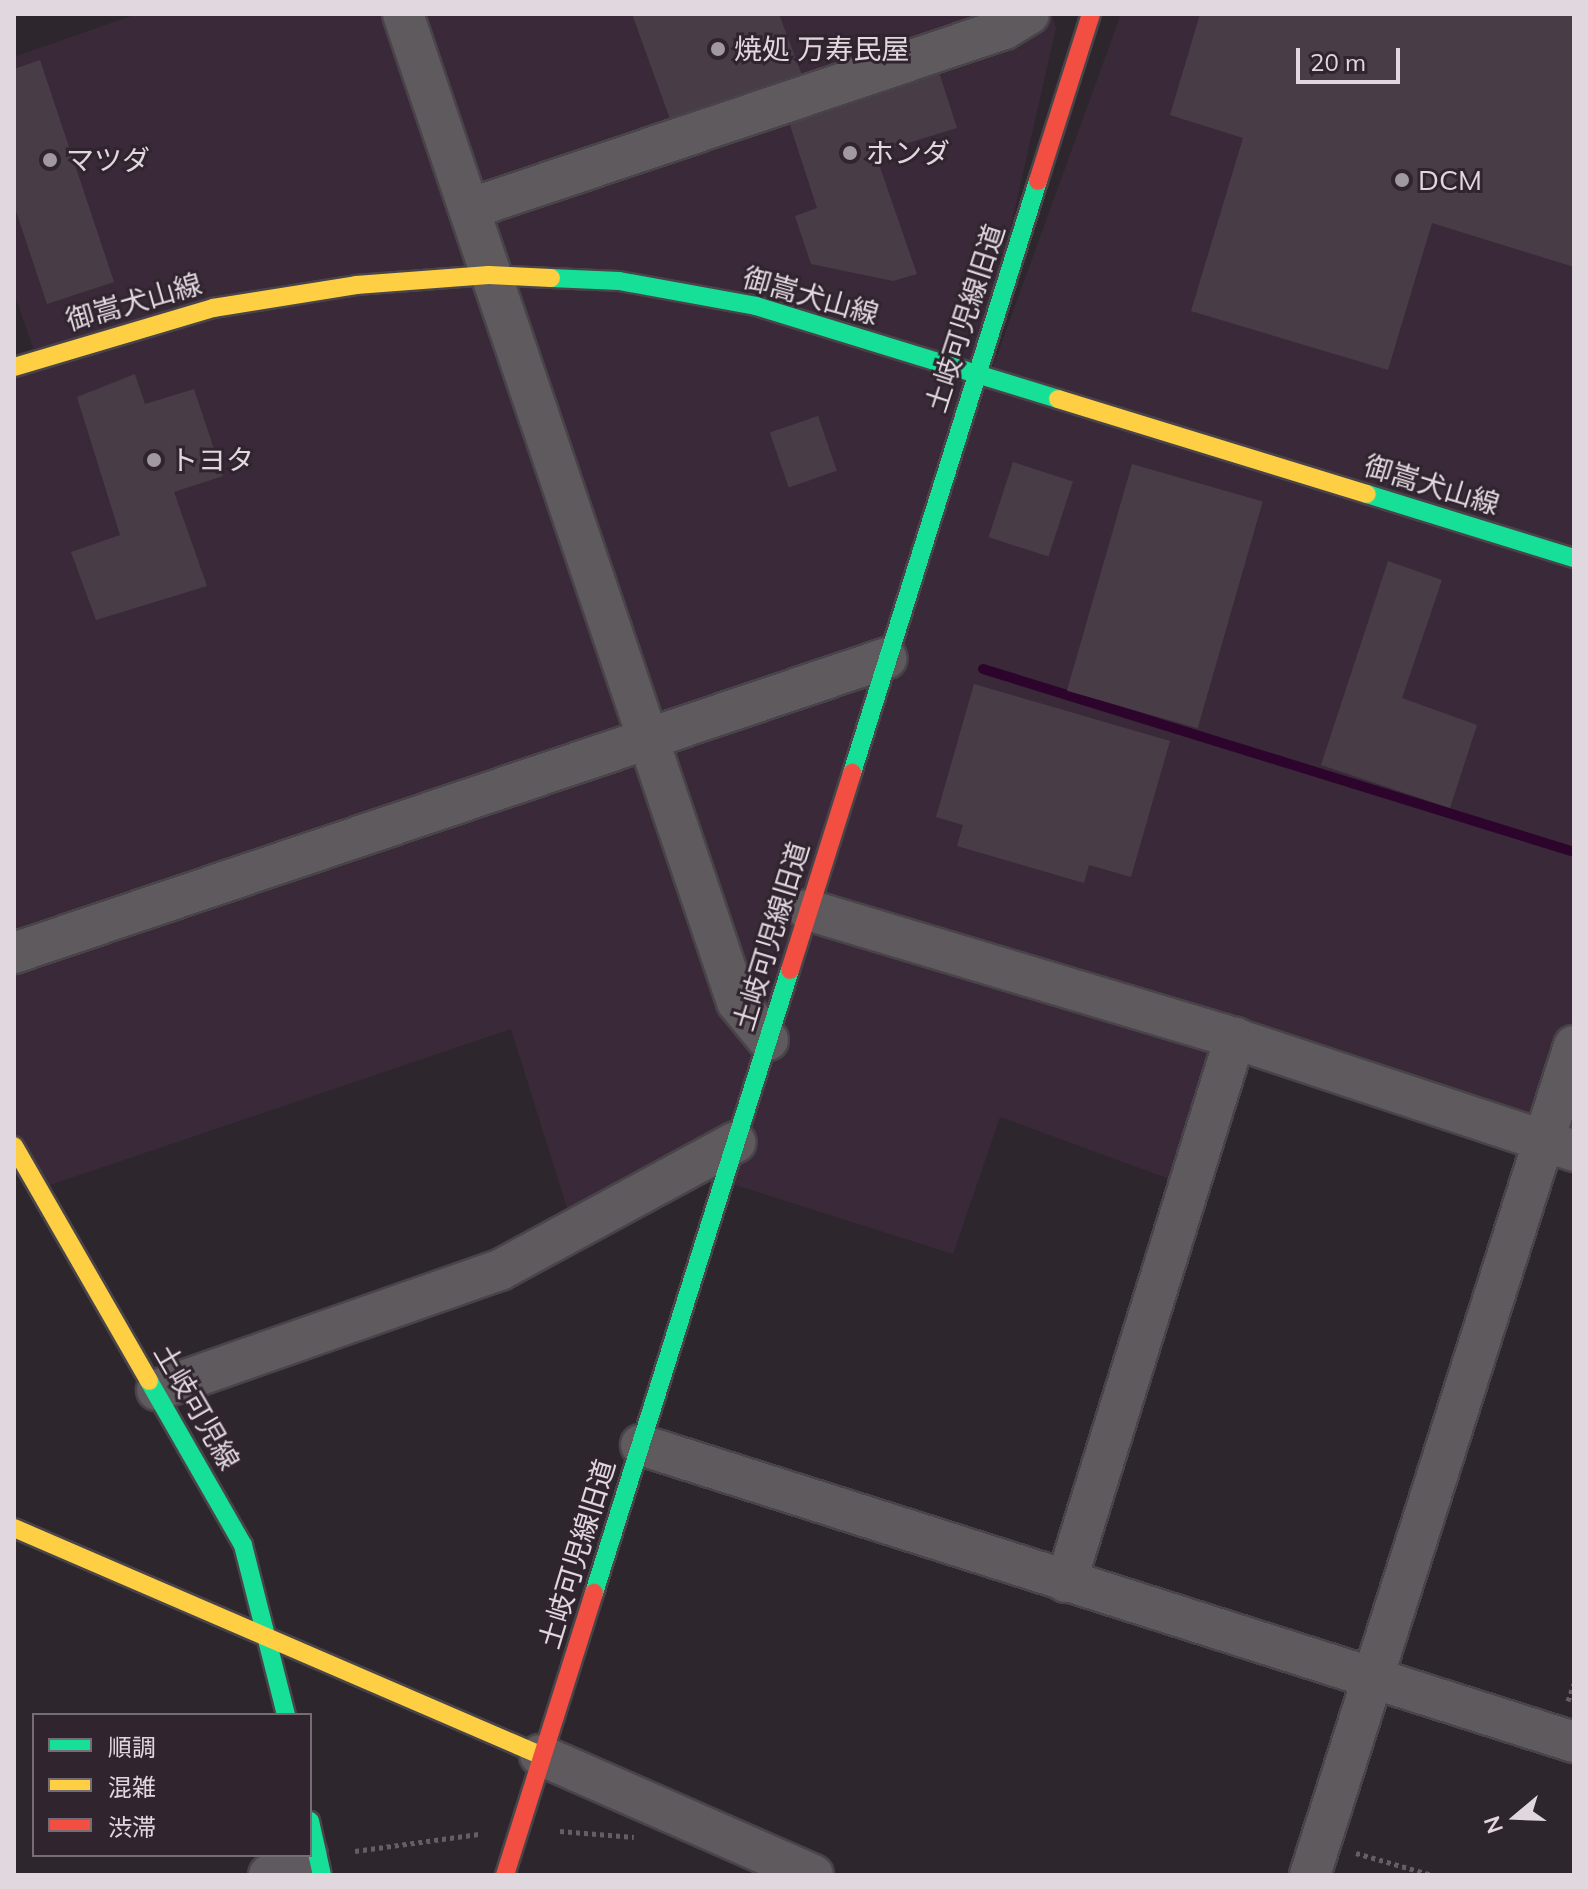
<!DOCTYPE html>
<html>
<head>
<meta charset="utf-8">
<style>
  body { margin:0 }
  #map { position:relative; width:1588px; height:1889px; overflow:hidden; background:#2d272d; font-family:Mulish,"Noto Sans JP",sans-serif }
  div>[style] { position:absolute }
  .built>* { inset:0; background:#3a2a39 }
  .stream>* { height:10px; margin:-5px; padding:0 5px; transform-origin:5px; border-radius:5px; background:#2d042c }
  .building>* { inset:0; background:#483c47; transform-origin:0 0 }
  .path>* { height:5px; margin-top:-2.5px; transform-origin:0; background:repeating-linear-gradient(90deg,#645f63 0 4px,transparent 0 8px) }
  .roads { filter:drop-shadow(2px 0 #494449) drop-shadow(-2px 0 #494449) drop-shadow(0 2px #494449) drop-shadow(0 -2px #494449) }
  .street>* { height:40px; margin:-20px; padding:0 20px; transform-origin:20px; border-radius:20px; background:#5f5a5e }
  .fast>* { height:18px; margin:-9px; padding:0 9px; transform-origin:9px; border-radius:9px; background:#16e098 }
  .slow>* { height:18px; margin:-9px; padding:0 9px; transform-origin:9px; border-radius:9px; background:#ffcf43 }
  .jam>* { height:18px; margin:-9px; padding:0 9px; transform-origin:9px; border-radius:9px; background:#f24e42 }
  .dots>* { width:22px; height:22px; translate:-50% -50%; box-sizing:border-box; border:4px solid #30242f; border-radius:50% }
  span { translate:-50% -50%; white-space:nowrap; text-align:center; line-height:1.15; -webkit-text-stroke:6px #30242f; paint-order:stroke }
  .poi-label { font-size:28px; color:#e0d7df }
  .left { translate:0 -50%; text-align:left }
  .street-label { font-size:28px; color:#e0d7df }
  .frame { position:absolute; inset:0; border:16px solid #e0d7df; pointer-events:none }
  .legend { position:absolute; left:32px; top:1713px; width:280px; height:144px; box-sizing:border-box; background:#30242f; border:2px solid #766c75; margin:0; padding:10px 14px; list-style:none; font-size:24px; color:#e0d7df }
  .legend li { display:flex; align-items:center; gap:16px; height:40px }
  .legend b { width:40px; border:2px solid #766c75 }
  .north { position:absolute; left:1476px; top:1777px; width:80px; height:80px; -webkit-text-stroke:6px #30242f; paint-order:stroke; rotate:251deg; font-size:22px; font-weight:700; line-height:32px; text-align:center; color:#e0d7df }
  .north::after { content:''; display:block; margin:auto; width:28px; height:36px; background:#e0d7df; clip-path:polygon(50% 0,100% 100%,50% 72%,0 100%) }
  .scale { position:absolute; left:1296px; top:48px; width:104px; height:36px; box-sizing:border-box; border:4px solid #e0d7df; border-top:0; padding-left:10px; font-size:24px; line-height:28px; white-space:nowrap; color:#e0d7df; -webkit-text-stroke:6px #30242f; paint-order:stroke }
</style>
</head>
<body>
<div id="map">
  <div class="built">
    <div style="clip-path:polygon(137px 14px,1052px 14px,1056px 28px,977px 375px,897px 631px,1121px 14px,1574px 14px,1574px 1151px,1225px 1035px,1175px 1181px,1000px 1117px,953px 1254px,723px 1181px,735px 1143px,574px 1230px,511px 1029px,38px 1189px,14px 1146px,14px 366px,37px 359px,14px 293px,14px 57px)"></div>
  </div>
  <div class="stream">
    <div style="left:983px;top:669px;width:619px;rotate:17.2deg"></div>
  </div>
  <div class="building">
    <div style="clip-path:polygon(632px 14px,779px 14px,805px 83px,674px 130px)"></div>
    <div style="clip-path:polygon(1200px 14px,1574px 14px,1574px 267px,1432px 223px,1388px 370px,1191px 311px,1243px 138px,1170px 115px)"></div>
    <div style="clip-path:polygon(40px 60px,114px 282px,47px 304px,14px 205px,14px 69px)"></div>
    <div style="clip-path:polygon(936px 63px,957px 128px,875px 153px,917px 274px,893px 281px,811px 264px,795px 216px,817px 208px,786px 113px)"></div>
    <div style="clip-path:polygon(135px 374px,145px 404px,194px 389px,223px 476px,174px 492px,207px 586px,96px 620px,71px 552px,120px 535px,77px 397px)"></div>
    <div style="left:818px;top:416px;width:58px;height:51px;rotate:71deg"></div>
    <div style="left:1013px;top:462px;width:63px;height:79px;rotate:18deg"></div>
    <div style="left:1132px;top:464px;width:136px;height:236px;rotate:16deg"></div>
    <div style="clip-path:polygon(1388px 561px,1442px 580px,1402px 698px,1477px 725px,1450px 808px,1321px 765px)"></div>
    <div style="clip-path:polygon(974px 684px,1170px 741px,1131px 877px,1089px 865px,1084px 883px,957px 846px,963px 825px,936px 817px)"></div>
  </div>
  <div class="path">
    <div style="left:1568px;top:1701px;width:18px;rotate:-71deg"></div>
    <div style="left:560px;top:1831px;width:74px;rotate:4.6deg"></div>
    <div style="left:355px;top:1851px;width:125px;rotate:-7.8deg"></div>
    <div style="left:1356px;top:1853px;width:79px;rotate:16.1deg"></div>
  </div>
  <div class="roads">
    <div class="street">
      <div style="left:403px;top:14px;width:1043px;rotate:71.32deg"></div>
      <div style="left:737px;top:1002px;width:49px;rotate:50.8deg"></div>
      <div style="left:469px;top:209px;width:564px;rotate:-18.6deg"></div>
      <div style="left:1004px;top:29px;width:29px;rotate:-31deg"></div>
      <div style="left:808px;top:910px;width:434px;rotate:16.7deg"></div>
      <div style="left:1224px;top:1035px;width:369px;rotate:18.3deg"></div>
      <div style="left:14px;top:953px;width:921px;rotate:-18.67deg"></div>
      <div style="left:157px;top:1390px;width:363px;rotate:-19.3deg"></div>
      <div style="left:500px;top:1270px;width:268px;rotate:-28.5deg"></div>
      <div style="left:641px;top:1445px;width:979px;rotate:17.66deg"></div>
      <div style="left:1066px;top:1582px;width:570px;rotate:-72.74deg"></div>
      <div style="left:540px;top:1755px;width:298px;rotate:23.7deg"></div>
      <div style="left:269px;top:1875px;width:43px;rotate:-27.8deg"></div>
      <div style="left:1310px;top:1875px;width:870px;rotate:-72.34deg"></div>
    </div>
    <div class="fast">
      <div style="left:551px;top:278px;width:68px;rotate:2.5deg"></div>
      <div style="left:619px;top:281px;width:139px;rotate:10.3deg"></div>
      <div style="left:756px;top:306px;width:316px;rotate:17.1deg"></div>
      <div style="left:1367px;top:494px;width:217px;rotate:17.2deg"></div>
      <div style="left:852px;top:773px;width:621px;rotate:-72.56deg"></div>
      <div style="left:149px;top:1381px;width:189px;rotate:60.2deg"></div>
      <div style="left:243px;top:1545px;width:175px;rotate:75.8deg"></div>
      <div style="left:594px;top:1593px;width:653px;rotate:-72.54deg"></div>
      <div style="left:310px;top:1821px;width:55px;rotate:77.5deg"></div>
    </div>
    <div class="slow">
      <div style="left:14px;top:367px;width:208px;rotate:-16.5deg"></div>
      <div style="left:213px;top:308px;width:145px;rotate:-9.1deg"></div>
      <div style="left:356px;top:285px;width:133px;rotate:-4.3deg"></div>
      <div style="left:489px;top:275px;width:62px;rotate:2.8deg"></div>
      <div style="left:1058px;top:399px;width:323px;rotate:17.1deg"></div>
      <div style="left:14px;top:1146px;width:271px;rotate:60.1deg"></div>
      <div style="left:14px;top:1528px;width:573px;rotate:23.34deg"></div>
    </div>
    <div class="jam">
      <div style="left:1038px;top:181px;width:175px;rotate:-72.4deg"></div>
      <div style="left:790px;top:970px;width:207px;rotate:-72.5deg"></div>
      <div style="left:505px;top:1875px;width:296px;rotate:-72.5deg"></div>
    </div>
  </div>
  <div class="dots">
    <div style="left:718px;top:49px;background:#a199a1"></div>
    <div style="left:850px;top:153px;background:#a199a1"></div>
    <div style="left:50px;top:160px;background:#a199a1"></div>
    <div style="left:1402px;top:180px;background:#a199a1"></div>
    <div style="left:154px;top:460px;background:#a199a1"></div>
  </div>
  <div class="poi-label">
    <span class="left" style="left:734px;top:49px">焼処 万寿民屋</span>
    <span class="left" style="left:866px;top:153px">ホンダ</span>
    <span class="left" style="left:66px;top:160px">マツダ</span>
    <span class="left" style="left:1418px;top:180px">DCM</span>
    <span class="left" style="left:170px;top:460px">トヨタ</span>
  </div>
  <div class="street-label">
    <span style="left:811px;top:296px;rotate:16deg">御嵩犬山線</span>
    <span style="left:134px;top:302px;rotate:-16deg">御嵩犬山線</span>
    <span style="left:965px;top:318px;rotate:-72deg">土岐可児線旧道</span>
    <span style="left:1432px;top:485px;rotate:17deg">御嵩犬山線</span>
    <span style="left:771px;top:936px;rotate:-73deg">土岐可児線旧道</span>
    <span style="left:197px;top:1407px;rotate:60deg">土岐可児線</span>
    <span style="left:577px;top:1554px;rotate:-73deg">土岐可児線旧道</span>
  </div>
  <div class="frame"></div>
  <ul class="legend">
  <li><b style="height:10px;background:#16e098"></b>順調</li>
  <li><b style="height:10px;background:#ffcf43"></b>混雑</li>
  <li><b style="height:10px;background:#f24e42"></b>渋滞</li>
  </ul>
  <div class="north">N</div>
  <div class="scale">20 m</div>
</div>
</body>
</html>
